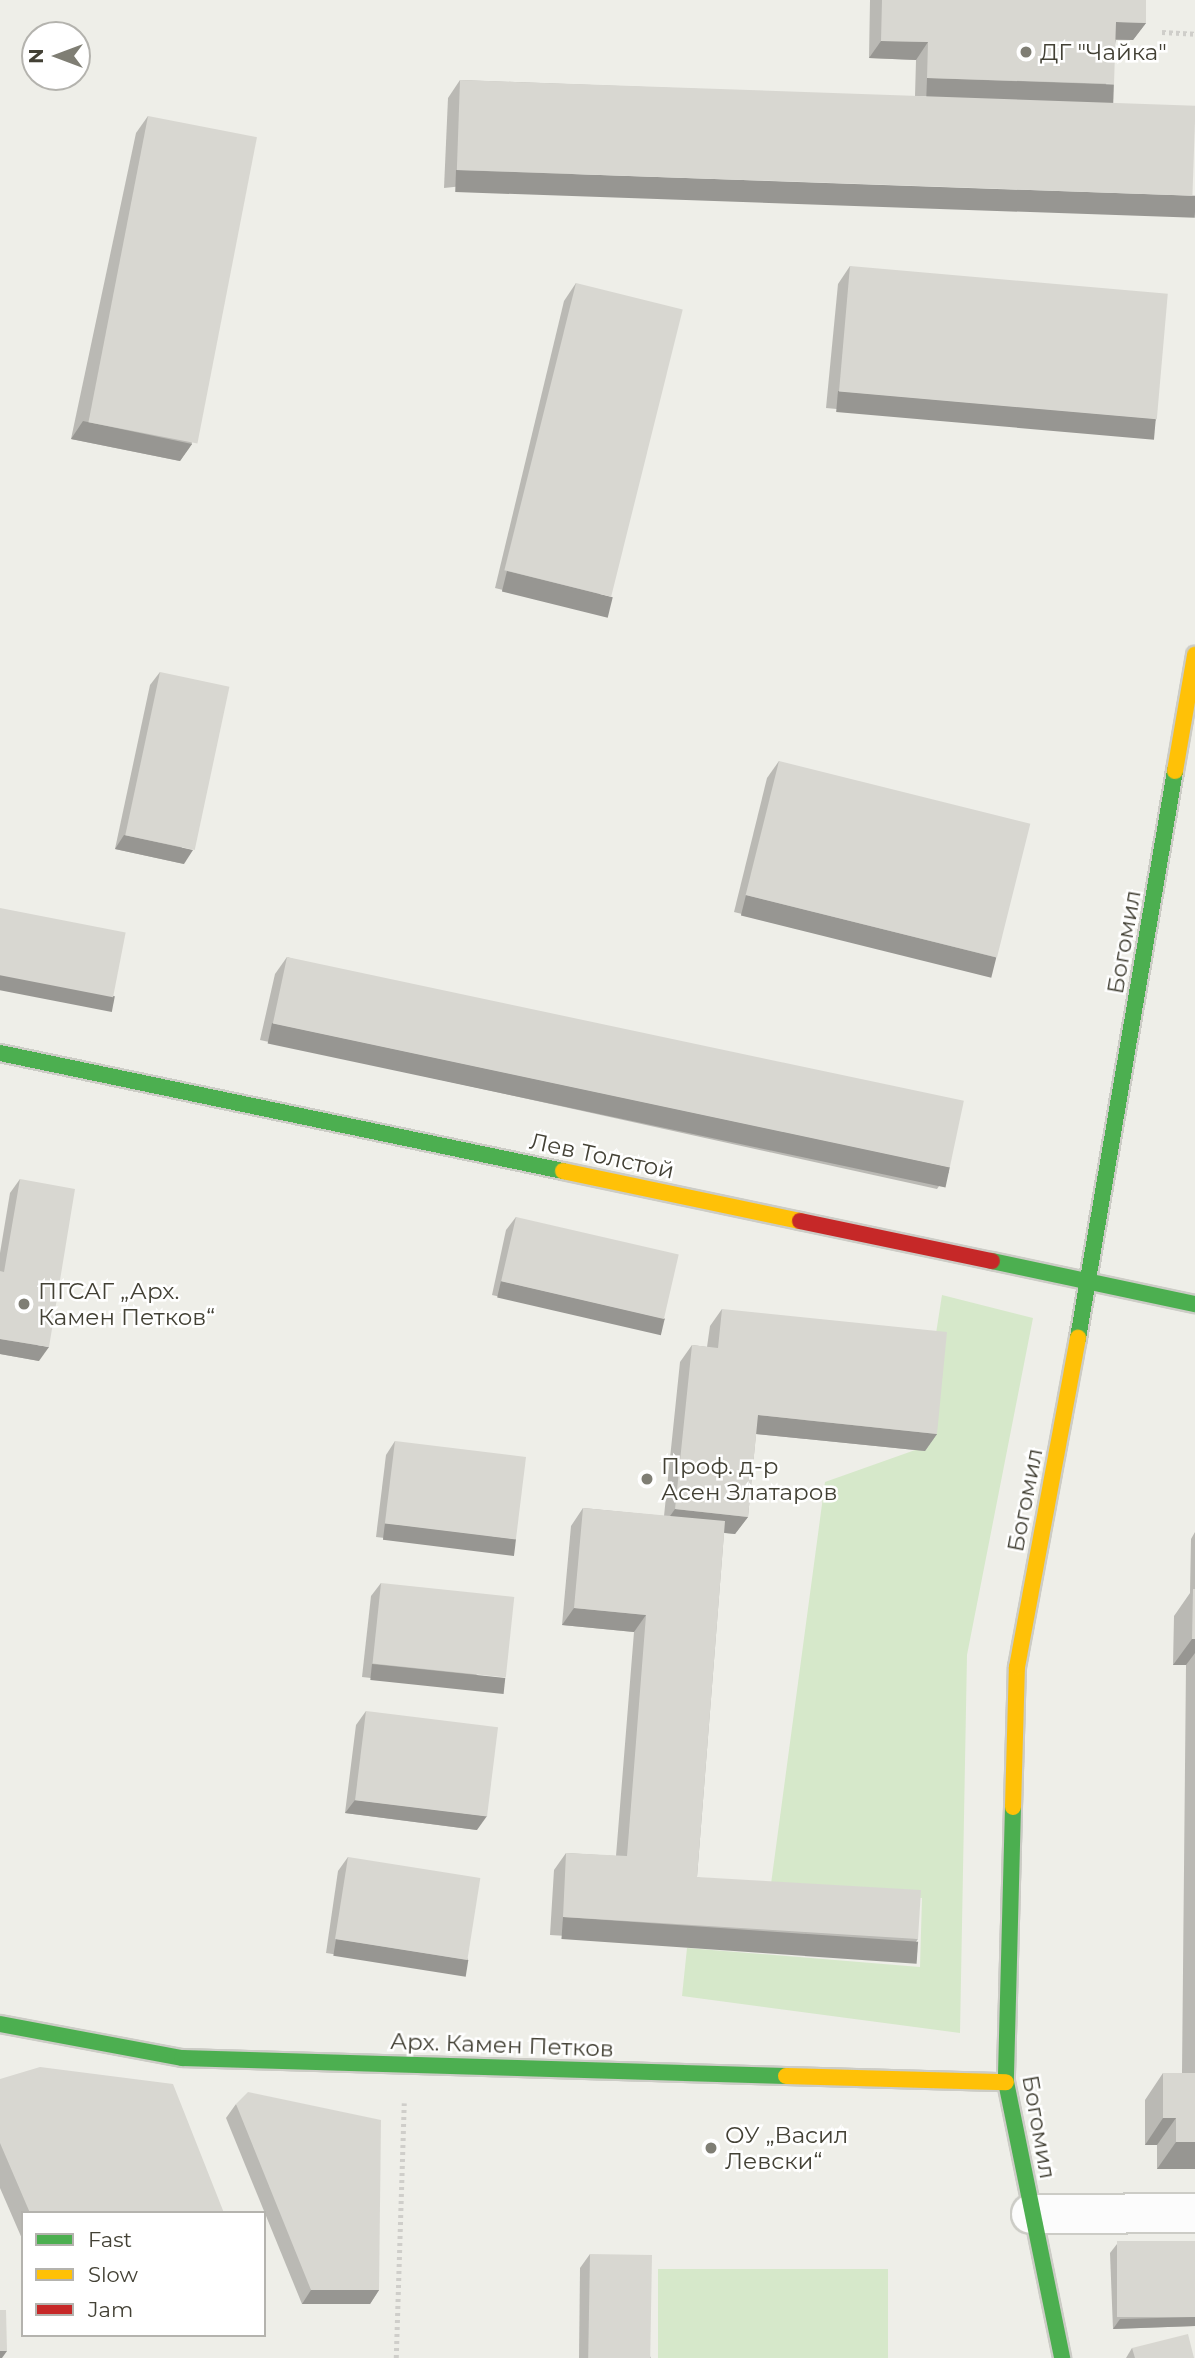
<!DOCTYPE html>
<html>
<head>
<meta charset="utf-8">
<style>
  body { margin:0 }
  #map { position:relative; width:1195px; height:2358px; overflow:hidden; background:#eeeee8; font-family:Montserrat,sans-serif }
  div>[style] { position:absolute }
  .green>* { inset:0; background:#d6e8ca; transform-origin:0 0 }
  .path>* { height:4.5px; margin-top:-2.25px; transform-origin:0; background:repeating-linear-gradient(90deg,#cfceca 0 3.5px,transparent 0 7px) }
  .roads { filter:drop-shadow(2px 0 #ccccc6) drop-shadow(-2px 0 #ccccc6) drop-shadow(0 2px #ccccc6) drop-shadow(0 -2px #ccccc6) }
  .street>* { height:38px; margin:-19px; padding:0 19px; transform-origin:19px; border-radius:19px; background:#fcfcfc }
  .fast>* { height:16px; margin:-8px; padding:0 8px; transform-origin:8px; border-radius:8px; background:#4caf50 }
  .slow>* { height:16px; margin:-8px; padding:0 8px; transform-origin:8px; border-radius:8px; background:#ffc107 }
  .jam>* { height:16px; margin:-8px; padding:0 8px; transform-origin:8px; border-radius:8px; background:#c62828 }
  .wall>* { inset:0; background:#bab9b4 }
  .shaded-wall>* { inset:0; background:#979692; transform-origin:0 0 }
  .building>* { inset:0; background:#d8d7d1; transform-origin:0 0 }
  .dots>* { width:19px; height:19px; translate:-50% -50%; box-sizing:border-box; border:4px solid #fff; border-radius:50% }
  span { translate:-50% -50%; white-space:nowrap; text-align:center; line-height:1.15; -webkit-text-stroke:5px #fff; paint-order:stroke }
  .poi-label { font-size:23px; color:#434135 }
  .left { translate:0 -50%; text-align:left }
  .street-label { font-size:23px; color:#434135 }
  .legend { position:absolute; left:21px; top:2211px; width:245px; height:126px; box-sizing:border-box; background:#fff; border:2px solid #b4b3ae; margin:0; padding:9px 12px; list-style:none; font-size:21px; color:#434135 }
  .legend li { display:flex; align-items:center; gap:14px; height:35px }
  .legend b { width:35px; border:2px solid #b4b3ae }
  .north { position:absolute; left:21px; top:21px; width:70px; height:70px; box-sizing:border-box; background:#fff; border:2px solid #b4b3ae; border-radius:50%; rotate:270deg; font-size:19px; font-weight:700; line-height:28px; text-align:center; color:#434135 }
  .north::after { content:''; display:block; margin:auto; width:24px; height:32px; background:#7f7e74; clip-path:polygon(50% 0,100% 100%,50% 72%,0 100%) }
</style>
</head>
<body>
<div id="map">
  <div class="green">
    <div style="clip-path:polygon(942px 1295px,1033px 1318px,967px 1655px,960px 2033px,682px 1996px,687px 1948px,920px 1967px,922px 1898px,771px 1884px,825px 1482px,918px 1449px)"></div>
    <div style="left:658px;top:2269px;width:230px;height:89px"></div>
  </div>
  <div class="path">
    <div style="left:1162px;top:32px;width:33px;rotate:3deg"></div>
    <div style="left:396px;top:2358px;width:255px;rotate:-88.2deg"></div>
  </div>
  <div class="roads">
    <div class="street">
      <div style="left:1031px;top:2214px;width:164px;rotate:-0.3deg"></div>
    </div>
    <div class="fast">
      <div style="left:0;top:1053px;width:575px;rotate:11.84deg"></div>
      <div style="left:992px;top:1261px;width:208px;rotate:12deg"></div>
      <div style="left:1078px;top:1338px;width:575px;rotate:-80.29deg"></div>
      <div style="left:1013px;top:1807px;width:275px;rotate:91.5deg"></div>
      <div style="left:1006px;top:2082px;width:282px;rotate:78.5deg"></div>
      <div style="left:0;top:2024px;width:185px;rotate:10.6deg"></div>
      <div style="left:182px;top:2058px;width:604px;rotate:1.71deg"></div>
    </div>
    <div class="slow">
      <div style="left:1175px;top:771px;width:118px;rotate:-80.2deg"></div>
      <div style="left:563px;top:1171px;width:242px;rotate:11.9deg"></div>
      <div style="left:1013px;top:1807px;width:140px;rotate:-88.4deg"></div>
      <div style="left:1017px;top:1667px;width:335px;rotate:-79.5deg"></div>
      <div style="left:786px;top:2076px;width:220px;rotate:1.6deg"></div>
    </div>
    <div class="jam">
      <div style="left:800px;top:1221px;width:196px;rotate:11.8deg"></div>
    </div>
  </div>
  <div class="wall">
    <div style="clip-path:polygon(870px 0,1146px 0,1146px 23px,1133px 40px,1116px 40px,1102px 102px,915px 96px,916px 60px,869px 58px)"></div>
    <div style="clip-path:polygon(460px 80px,1195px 108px,444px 188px,448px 98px)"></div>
    <div style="clip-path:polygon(148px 116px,192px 444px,180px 461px,71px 439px,136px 133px)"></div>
    <div style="clip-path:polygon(850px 266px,1156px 420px,1144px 438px,826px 408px,838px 284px)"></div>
    <div style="clip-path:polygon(576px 283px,601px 614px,495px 588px,564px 301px)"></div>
    <div style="clip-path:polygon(160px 672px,184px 864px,115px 849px,150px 685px)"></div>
    <div style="clip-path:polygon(779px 761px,996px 957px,984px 975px,734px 912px,767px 778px)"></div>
    <div style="clip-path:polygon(287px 957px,949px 1172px,937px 1189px,260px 1040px,275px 974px)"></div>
    <div style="clip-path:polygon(20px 1179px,39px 1361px,0 1354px,0 1253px,10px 1193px)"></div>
    <div style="clip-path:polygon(516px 1217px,665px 1319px,655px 1332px,492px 1295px,506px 1230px)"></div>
    <div style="clip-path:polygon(722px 1309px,937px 1434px,925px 1451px,756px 1434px,748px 1517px,735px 1534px,724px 1533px,697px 1877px,918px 1939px,906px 1956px,550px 1935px,554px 1870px,566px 1853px,616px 1856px,634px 1632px,562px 1625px,571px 1526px,583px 1508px,664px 1516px,680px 1362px,692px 1345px,707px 1347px,710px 1326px)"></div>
    <div style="clip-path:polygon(395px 1441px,506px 1552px,376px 1537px,386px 1455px)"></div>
    <div style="clip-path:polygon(1195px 1532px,1195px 2169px,1157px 2169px,1157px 2145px,1145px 2145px,1145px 2100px,1163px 2073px,1182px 2073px,1186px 1665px,1173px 1665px,1174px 1616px,1190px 1593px,1191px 1539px)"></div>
    <div style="clip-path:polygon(381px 1583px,495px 1692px,362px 1677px,371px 1596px)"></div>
    <div style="clip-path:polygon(366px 1711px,477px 1830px,345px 1813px,356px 1725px)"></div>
    <div style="clip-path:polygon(348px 1857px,468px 1959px,458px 1973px,326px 1953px,338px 1871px)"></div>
    <div style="clip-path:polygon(0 2079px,224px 2213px,23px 2213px,23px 2241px,0 2188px)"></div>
    <div style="clip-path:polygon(236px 2104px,379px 2290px,370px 2304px,302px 2304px,226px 2118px)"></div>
    <div style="clip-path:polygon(1195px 2241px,1195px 2326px,1113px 2329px,1110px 2253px,1117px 2244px)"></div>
    <div style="clip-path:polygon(590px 2254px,651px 2358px,579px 2358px,580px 2268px)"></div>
    <div style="clip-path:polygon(1132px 2348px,1194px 2358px,1126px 2358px)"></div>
  </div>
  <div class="shaded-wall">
    <div style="clip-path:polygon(1116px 22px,1146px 23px,1133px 40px,1104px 39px)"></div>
    <div style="clip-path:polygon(881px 41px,928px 42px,916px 60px,869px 58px)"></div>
    <div style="left:927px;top:78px;width:187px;height:22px;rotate:2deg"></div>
    <div style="left:456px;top:170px;width:740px;height:22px;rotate:2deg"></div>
    <div style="left:838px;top:391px;width:319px;height:21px;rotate:5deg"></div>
    <div style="clip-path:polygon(83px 421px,192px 444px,180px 461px,71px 439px)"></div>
    <div style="left:507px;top:571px;width:109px;height:21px;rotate:14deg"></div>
    <div style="clip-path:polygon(124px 835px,193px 850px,184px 864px,115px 849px)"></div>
    <div style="left:746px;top:895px;width:258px;height:21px;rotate:14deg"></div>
    <div style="left:0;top:974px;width:117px;height:16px;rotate:11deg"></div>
    <div style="left:272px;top:1023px;width:693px;height:21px;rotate:12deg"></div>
    <div style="left:501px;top:1281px;width:168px;height:17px;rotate:13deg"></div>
    <div style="clip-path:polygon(0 1339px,49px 1347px,39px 1361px,0 1354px)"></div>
    <div style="clip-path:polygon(758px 1415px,937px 1434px,925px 1451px,746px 1433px)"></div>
    <div style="clip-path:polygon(675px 1509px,748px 1517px,735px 1534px,663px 1526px)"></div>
    <div style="left:385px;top:1523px;width:132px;height:17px;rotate:7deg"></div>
    <div style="clip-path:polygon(574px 1608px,646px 1615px,634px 1632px,562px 1625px)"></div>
    <div style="clip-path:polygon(1192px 1639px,1195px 1639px,1195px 1653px,1186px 1665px,1173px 1665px)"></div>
    <div style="left:372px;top:1664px;width:134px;height:16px;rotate:6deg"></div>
    <div style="clip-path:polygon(355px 1800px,487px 1816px,477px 1830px,345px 1813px)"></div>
    <div style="left:563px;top:1917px;width:356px;height:22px;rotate:4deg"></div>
    <div style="left:336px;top:1939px;width:134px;height:17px;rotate:9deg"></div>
    <div style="clip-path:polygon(1163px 2118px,1176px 2118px,1157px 2145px,1145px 2145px)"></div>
    <div style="clip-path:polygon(1176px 2142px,1195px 2142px,1195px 2169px,1157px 2169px)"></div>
    <div style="clip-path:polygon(311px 2290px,379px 2290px,370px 2304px,302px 2304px)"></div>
    <div style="clip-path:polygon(1195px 2317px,1195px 2326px,1113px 2329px,1120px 2319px)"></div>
    <div style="clip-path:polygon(0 2351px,7px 2351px,2px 2358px,0 2358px)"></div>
  </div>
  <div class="building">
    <div style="clip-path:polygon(882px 0,1146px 0,1146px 23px,1116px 22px,1114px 84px,927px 78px,928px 42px,881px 41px)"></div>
    <div style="left:460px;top:80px;width:736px;height:90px;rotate:2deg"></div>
    <div style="left:148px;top:116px;width:111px;height:312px;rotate:11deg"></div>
    <div style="left:850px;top:266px;width:319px;height:126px;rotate:5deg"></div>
    <div style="left:576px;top:283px;width:110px;height:296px;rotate:14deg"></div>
    <div style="left:160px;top:672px;width:71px;height:167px;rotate:12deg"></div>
    <div style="left:779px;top:761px;width:259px;height:138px;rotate:14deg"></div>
    <div style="left:0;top:908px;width:128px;height:66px;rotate:11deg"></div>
    <div style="left:287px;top:957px;width:692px;height:68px;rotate:12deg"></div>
    <div style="clip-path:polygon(20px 1179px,75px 1189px,49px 1347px,0 1339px,0 1271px,4px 1272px)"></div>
    <div style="left:516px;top:1217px;width:167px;height:66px;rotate:13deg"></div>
    <div style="clip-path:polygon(722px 1309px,947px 1332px,937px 1434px,758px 1415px,748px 1517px,675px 1509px,692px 1345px,718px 1348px)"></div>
    <div style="left:395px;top:1441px;width:132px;height:83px;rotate:7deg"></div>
    <div style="clip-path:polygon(583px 1508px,725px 1521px,697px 1877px,921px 1890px,918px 1939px,563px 1917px,566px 1853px,627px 1856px,646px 1615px,574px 1608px)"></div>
    <div style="left:381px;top:1583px;width:134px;height:81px;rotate:6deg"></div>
    <div style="clip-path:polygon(1193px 1589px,1195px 1589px,1195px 1639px,1192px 1639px)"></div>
    <div style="left:366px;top:1711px;width:133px;height:90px;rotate:7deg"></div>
    <div style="left:348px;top:1857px;width:134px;height:83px;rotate:9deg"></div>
    <div style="clip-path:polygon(40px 2067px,173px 2084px,224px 2213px,138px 2213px,138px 2211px,134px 2213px,30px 2213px,0 2143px,0 2079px)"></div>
    <div style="clip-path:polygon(1163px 2073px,1195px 2073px,1195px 2142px,1176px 2142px,1176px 2118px,1163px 2118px)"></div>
    <div style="clip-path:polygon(248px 2092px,381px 2120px,379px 2290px,311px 2290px,236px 2104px)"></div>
    <div style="left:1195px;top:2241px;width:76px;height:78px;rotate:90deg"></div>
    <div style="left:590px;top:2254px;width:62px;height:104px;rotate:1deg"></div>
    <div style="clip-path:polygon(0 2310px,6px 2310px,7px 2351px,0 2351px)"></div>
    <div style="clip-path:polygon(1188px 2334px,1194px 2358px,1135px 2358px,1132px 2348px)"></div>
  </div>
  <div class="dots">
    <div style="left:1026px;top:52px;background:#7f7e74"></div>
    <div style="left:24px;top:1304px;background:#7f7e74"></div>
    <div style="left:647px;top:1479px;background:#7f7e74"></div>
    <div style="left:711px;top:2148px;background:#7f7e74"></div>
  </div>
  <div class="poi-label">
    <span class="left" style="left:1040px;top:52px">ДГ "Чайка"</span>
    <span class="left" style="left:38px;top:1304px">ПГСАГ „Арх.<br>Камен Петков“</span>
    <span class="left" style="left:661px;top:1479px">Проф. д-р<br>Асен Златаров</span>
    <span class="left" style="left:725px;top:2148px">ОУ „Васил<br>Левски“</span>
  </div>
  <div class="street-label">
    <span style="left:1124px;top:942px;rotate:-80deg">Богомил</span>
    <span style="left:602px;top:1156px;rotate:12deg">Лев Толстой</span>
    <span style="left:1025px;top:1500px;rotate:-79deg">Богомил</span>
    <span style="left:502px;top:2045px;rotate:2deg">Арх. Камен Петков</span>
    <span style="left:1039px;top:2127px;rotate:80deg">Богомил</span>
  </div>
  <ul class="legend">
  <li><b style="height:9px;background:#4caf50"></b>Fast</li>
  <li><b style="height:9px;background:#ffc107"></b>Slow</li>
  <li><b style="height:9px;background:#c62828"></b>Jam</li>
  </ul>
  <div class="north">N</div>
</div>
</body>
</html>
